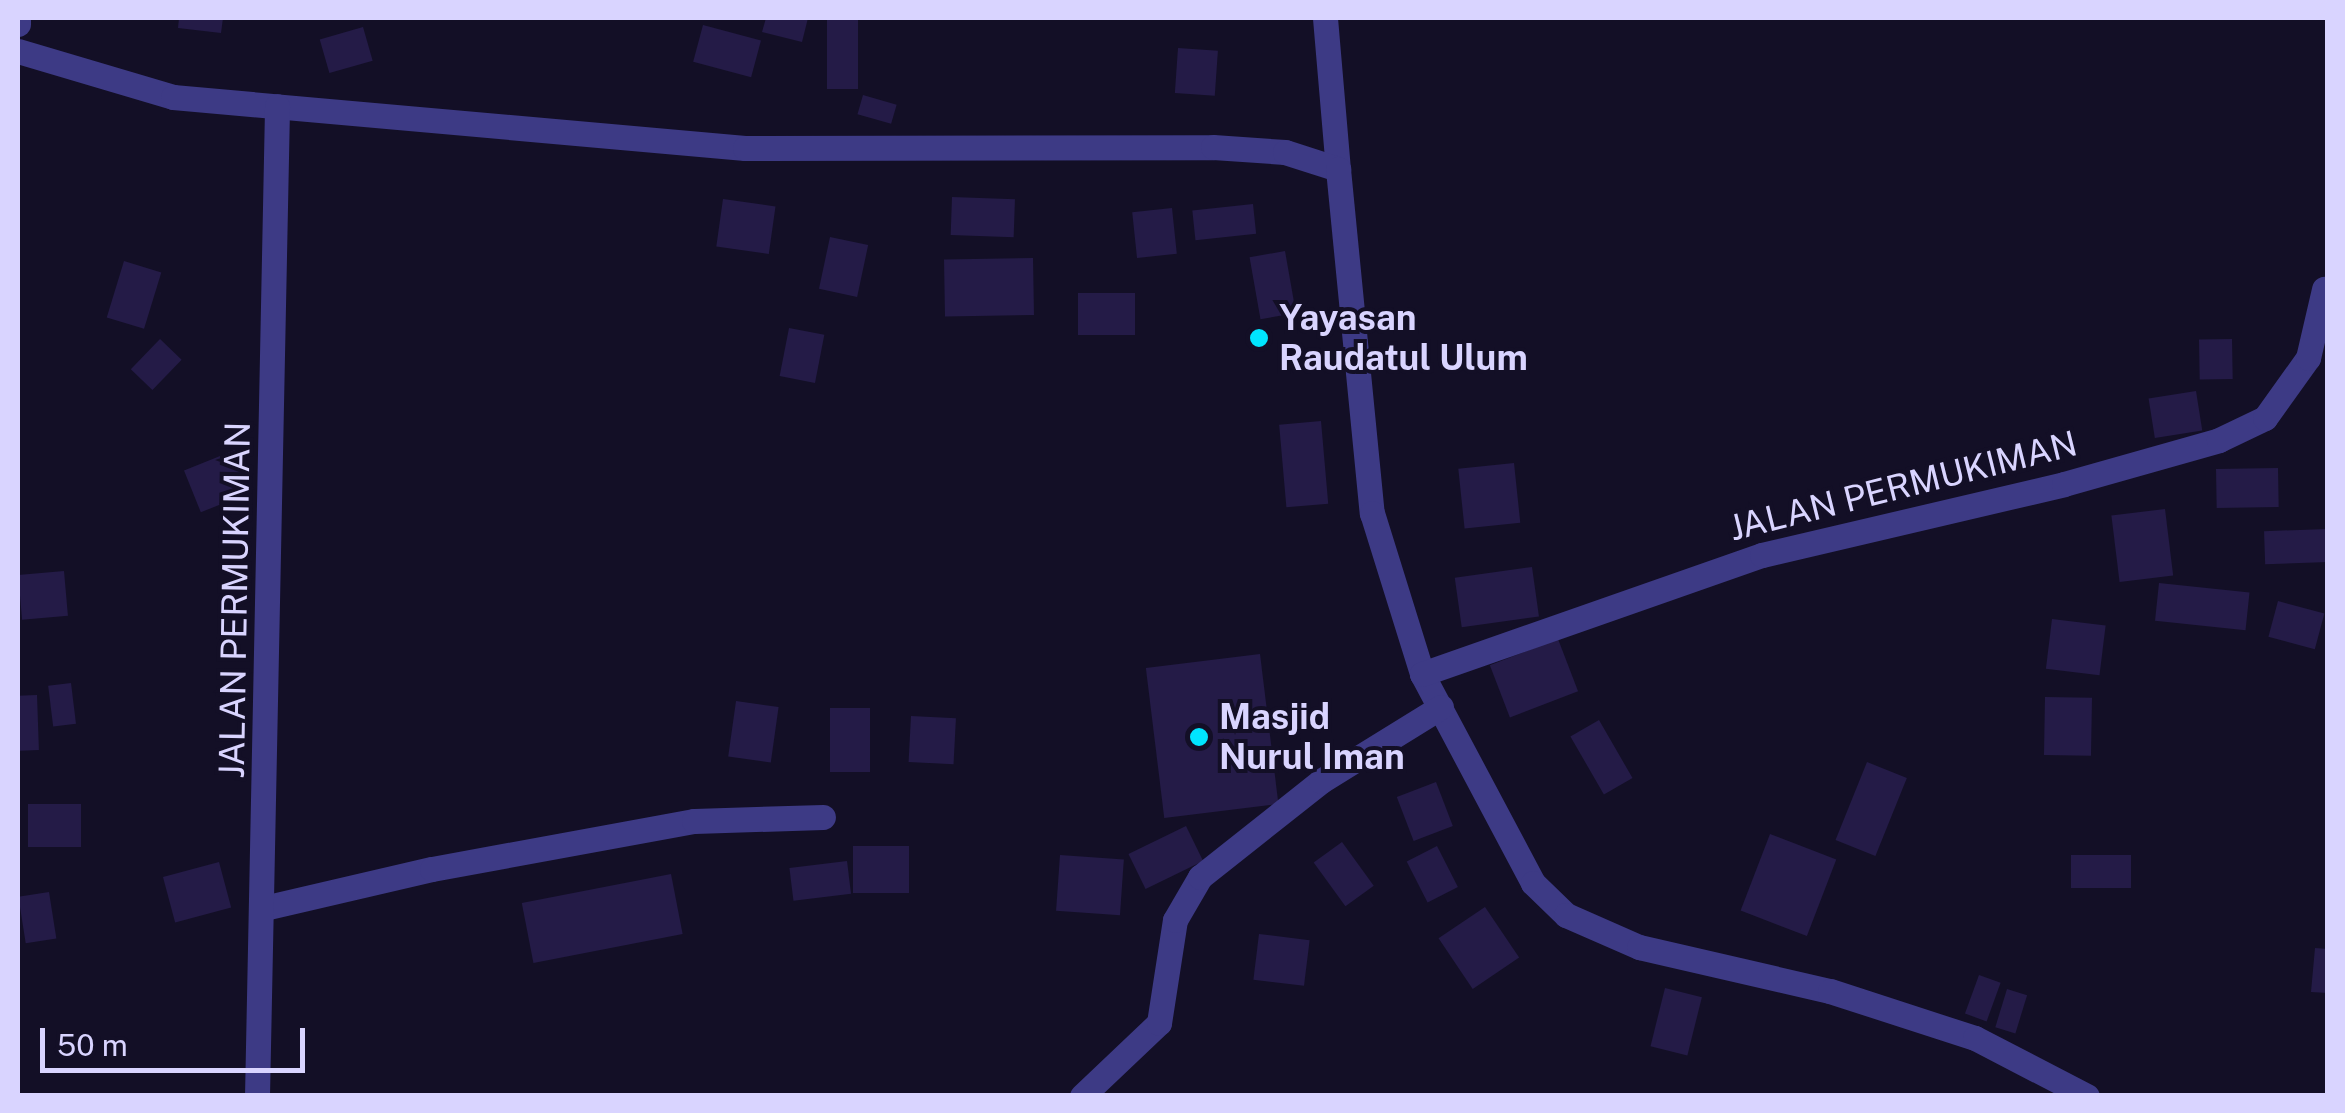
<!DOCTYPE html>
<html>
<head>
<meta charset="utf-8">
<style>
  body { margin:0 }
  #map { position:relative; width:2345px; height:1113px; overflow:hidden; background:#130f26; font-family:"Public Sans",sans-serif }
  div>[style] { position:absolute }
  .building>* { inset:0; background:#241b47; transform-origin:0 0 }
  .minor>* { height:25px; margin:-12.5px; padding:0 12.5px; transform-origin:12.5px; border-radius:12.5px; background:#3d3a85 }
  .dots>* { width:28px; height:28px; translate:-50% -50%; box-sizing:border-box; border:5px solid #130f26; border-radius:50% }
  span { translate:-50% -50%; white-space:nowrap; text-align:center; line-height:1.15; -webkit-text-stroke:8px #130f26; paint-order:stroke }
  .poi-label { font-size:35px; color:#d9d4ff; font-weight:700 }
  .left { translate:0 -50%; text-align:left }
  .street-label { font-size:35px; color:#d9d4ff }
  .frame { position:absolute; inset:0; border:20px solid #d9d4ff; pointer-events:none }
  .scale { position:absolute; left:40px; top:1028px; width:265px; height:45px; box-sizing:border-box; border:5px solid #d9d4ff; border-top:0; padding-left:12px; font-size:30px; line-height:35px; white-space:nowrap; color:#d9d4ff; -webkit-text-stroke:8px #130f26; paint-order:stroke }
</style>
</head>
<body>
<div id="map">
  <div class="building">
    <div style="clip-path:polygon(179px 18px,223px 18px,221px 33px,178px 28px)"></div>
    <div style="clip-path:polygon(766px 18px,808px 18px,802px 42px,762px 32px)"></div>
    <div style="left:827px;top:18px;width:31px;height:71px"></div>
    <div style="left:703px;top:25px;width:60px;height:38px;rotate:15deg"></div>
    <div style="left:363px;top:27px;width:35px;height:45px;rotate:74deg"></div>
    <div style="left:1178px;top:48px;width:40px;height:45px;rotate:4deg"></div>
    <div style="left:863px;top:95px;width:35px;height:20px;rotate:16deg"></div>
    <div style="left:952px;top:197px;width:63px;height:38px;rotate:2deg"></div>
    <div style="left:723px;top:199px;width:53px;height:48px;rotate:8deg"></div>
    <div style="left:1253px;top:204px;width:30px;height:61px;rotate:84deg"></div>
    <div style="left:1172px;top:208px;width:46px;height:40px;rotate:84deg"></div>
    <div style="left:830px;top:237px;width:39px;height:53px;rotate:12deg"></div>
    <div style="left:1285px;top:251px;width:63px;height:36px;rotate:80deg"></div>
    <div style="left:1033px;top:258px;width:57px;height:89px;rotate:89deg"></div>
    <div style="left:124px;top:261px;width:39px;height:59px;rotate:17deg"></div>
    <div style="left:1078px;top:293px;width:57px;height:42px"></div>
    <div style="left:789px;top:328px;width:36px;height:49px;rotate:11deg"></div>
    <div style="left:160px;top:339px;width:30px;height:42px;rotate:44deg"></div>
    <div style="left:2232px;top:339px;width:40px;height:33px;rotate:89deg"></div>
    <div style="left:2196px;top:391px;width:40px;height:48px;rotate:81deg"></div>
    <div style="left:1321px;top:421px;width:83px;height:42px;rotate:85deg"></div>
    <div style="left:235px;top:450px;width:45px;height:55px;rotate:68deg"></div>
    <div style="left:1514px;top:463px;width:60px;height:56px;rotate:84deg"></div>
    <div style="left:2278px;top:468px;width:39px;height:62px;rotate:89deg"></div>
    <div style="left:2165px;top:509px;width:67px;height:54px;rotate:83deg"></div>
    <div style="left:2327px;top:529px;width:33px;height:63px;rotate:88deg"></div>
    <div style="left:1532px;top:567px;width:50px;height:78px;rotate:82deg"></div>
    <div style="left:64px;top:571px;width:45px;height:46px;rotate:85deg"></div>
    <div style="left:2159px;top:583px;width:91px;height:38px;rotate:6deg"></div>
    <div style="left:2278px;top:601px;width:48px;height:37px;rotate:15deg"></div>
    <div style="left:2052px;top:619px;width:54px;height:50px;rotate:7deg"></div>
    <div style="left:1558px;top:639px;width:56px;height:73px;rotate:69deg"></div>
    <div style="left:1260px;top:654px;width:151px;height:115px;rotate:83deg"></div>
    <div style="left:71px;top:683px;width:41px;height:23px;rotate:83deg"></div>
    <div style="left:37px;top:695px;width:55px;height:19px;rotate:88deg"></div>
    <div style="left:2045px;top:697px;width:47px;height:58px;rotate:1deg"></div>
    <div style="left:736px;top:701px;width:43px;height:56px;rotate:8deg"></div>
    <div style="left:870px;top:708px;width:64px;height:40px;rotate:90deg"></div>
    <div style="left:911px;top:716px;width:45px;height:46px;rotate:3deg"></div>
    <div style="left:1599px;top:720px;width:67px;height:33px;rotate:60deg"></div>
    <div style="left:1867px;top:762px;width:43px;height:84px;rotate:22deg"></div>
    <div style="left:1436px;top:782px;width:47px;height:42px;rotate:69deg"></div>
    <div style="left:28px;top:804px;width:53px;height:43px"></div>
    <div style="left:1186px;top:826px;width:39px;height:64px;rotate:64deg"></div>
    <div style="left:1770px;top:834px;width:71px;height:82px;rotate:21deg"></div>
    <div style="left:1342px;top:842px;width:54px;height:35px;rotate:54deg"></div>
    <div style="left:853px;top:846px;width:56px;height:47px"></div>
    <div style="left:1437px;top:846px;width:46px;height:34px;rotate:63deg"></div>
    <div style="left:1060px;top:855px;width:64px;height:56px;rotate:4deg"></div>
    <div style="left:2071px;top:855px;width:60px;height:33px"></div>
    <div style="left:847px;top:861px;width:33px;height:58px;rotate:83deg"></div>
    <div style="left:219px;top:862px;width:47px;height:58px;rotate:75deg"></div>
    <div style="left:671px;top:874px;width:61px;height:152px;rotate:79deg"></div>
    <div style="left:49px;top:892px;width:47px;height:31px;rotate:81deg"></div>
    <div style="left:1485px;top:907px;width:61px;height:56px;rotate:56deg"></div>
    <div style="left:1259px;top:934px;width:51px;height:46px;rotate:7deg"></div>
    <div style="clip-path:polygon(2315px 948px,2328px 949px,2328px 993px,2311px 992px)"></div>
    <div style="left:1979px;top:975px;width:23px;height:41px;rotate:20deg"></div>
    <div style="left:1665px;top:988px;width:38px;height:60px;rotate:14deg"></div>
    <div style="left:2007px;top:989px;width:21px;height:40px;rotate:17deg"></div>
  </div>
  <div class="minor">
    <div style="left:1325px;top:18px;width:152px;rotate:85.1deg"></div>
    <div style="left:18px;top:24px;width:6px;rotate:-90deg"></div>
    <div style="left:18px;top:51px;width:162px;rotate:16.5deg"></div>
    <div style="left:173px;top:97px;width:574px;rotate:5.1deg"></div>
    <div style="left:745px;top:148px;width:468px;rotate:-0.1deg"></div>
    <div style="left:1213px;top:147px;width:72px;rotate:4deg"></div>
    <div style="left:1285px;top:152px;width:56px;rotate:17.8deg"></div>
    <div style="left:1338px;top:169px;width:346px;rotate:84.4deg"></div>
    <div style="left:1372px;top:513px;width:169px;rotate:72.7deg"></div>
    <div style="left:1422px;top:674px;width:237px;rotate:62deg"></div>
    <div style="left:1533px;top:883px;width:46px;rotate:44.1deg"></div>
    <div style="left:1566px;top:915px;width:80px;rotate:23.7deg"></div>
    <div style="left:1639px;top:947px;width:196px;rotate:13deg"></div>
    <div style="left:1830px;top:991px;width:152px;rotate:18deg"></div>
    <div style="left:1975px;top:1038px;width:126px;rotate:27.4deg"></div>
    <div style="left:1422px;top:674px;width:360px;rotate:-19.3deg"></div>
    <div style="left:1762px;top:555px;width:310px;rotate:-13.2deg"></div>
    <div style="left:2064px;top:484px;width:161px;rotate:-15.8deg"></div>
    <div style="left:2219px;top:440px;width:51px;rotate:-25.6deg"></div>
    <div style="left:2265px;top:418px;width:74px;rotate:-54.4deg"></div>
    <div style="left:2308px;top:358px;width:71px;rotate:-76.9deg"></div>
    <div style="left:264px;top:908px;width:172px;rotate:-13.1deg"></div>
    <div style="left:432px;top:869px;width:266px;rotate:-10.4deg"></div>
    <div style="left:694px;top:821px;width:129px;rotate:-1.8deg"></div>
    <div style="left:257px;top:1096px;width:990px;rotate:-88.84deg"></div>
    <div style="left:1082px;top:1096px;width:106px;rotate:-43.5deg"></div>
    <div style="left:1159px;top:1023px;width:104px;rotate:-81.2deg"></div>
    <div style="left:1175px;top:920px;width:50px;rotate:-59.8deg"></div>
    <div style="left:1200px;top:877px;width:154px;rotate:-38.4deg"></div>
    <div style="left:1321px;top:781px;width:141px;rotate:-31.7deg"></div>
  </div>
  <div class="dots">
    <div style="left:1259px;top:338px;background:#00e5ff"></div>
    <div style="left:1199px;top:737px;background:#00e5ff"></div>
  </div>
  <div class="poi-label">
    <span class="left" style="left:1279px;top:338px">Yayasan<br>Raudatul Ulum</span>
    <span class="left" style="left:1219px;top:737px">Masjid<br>Nurul Iman</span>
  </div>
  <div class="street-label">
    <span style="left:1903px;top:486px;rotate:-14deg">JALAN PERMUKIMAN</span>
    <span style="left:235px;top:600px;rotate:-89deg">JALAN PERMUKIMAN</span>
  </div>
  <div class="frame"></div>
  <div class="scale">50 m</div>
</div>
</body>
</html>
